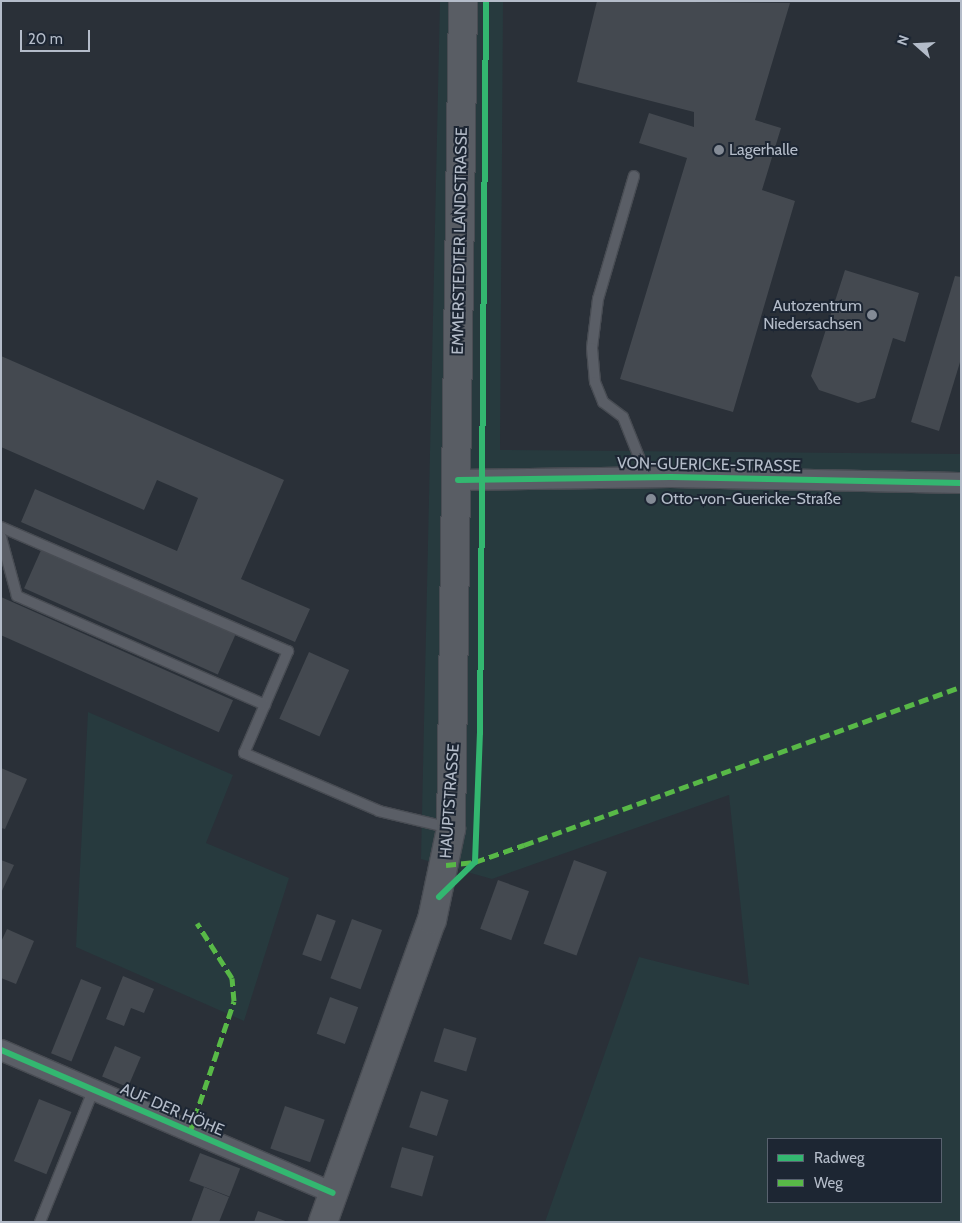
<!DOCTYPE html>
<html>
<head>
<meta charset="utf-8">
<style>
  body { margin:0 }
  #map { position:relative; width:962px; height:1223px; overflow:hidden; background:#2a3038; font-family:Cabin,sans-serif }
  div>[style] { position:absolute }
  .green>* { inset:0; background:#273a3e }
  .building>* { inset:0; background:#444950; transform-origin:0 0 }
  .roads { filter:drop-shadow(1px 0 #484c53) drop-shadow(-1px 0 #484c53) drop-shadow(0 1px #484c53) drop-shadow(0 -1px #484c53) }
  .service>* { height:10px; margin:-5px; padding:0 5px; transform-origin:5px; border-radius:5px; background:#5a5e66 }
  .minor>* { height:20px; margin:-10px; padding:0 10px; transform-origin:10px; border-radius:10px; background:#5a5e66 }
  .secondary>* { height:28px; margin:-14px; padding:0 14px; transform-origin:14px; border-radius:14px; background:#595d64 }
  .quiet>* { height:5px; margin-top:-2.5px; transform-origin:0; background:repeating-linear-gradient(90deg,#58b947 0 10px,transparent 0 15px) }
  .cycleway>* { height:6px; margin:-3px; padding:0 3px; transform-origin:3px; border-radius:3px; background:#33b770 }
  .dots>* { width:14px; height:14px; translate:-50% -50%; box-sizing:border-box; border:2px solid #1d2633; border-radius:50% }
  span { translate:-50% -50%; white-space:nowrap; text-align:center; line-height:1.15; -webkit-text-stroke:4px #1d2633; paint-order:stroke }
  .poi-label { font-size:16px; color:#b4bcc9 }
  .left { translate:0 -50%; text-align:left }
  .right { translate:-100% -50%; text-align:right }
  .street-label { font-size:16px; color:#b4bcc9 }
  .frame { position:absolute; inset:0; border:2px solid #b4bcc9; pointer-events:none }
  .legend { position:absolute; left:767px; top:1138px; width:175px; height:65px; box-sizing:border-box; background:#1d2633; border:1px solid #59626f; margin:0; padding:6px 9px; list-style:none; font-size:15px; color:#b4bcc9 }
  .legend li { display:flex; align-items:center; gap:10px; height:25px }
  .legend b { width:25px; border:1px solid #59626f }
  .north { position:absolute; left:892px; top:20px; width:50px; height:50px; -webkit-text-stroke:4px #1d2633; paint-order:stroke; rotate:289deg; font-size:14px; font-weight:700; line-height:20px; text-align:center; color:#b4bcc9 }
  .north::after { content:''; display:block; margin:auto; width:18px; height:22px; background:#b4bcc9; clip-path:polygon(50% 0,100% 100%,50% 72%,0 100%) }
  .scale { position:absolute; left:20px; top:30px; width:70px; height:22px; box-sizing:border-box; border:2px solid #b4bcc9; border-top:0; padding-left:6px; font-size:15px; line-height:18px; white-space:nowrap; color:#b4bcc9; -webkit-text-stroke:4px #1d2633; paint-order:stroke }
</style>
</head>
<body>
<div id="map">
  <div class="green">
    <div style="clip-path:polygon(evenodd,440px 1px,503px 1px,500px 450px,961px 454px,961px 1222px,545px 1222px,639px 957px,749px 985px,729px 795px,492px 879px,421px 859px,440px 1px,768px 1139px,941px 1139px,941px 1202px,768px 1202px,768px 1139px)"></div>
    <div style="clip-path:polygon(88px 712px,233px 775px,206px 843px,289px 878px,244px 1021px,76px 947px)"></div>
  </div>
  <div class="building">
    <div style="clip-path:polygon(597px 1px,790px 3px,755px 120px,781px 128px,762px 190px,795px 201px,733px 412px,620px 379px,687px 158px,639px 143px,649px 113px,694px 127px,694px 112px,577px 82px)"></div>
    <div style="clip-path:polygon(845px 270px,919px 293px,905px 342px,893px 338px,875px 398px,858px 403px,819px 390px,811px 376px)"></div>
    <div style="clip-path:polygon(955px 276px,961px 277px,961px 359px,939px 431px,911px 422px)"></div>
    <div style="clip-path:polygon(1px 356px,284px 480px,241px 579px,310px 609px,295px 642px,21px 522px,35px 489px,177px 551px,198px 498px,157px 480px,144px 510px,1px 447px)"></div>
    <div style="left:42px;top:548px;width:212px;height:44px;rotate:24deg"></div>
    <div style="left:1px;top:597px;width:254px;height:35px;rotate:24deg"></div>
    <div style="left:309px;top:652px;width:44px;height:73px;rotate:24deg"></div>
    <div style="clip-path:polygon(1px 768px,27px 779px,5px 829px,1px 828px)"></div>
    <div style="clip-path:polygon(1px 860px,14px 865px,1px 893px)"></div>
    <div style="left:574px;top:860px;width:35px;height:89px;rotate:20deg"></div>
    <div style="left:498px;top:880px;width:33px;height:52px;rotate:20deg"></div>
    <div style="left:317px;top:914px;width:20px;height:43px;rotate:20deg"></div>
    <div style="left:352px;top:919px;width:32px;height:63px;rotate:20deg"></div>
    <div style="clip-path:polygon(7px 929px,34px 941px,16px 984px,1px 978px,1px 942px)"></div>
    <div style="clip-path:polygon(123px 976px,154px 989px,144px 1013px,131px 1008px,124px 1026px,106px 1019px)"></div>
    <div style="left:81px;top:979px;width:22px;height:80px;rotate:22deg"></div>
    <div style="left:330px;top:997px;width:30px;height:39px;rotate:20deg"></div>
    <div style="left:444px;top:1028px;width:34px;height:35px;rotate:17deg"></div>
    <div style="left:115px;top:1046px;width:28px;height:33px;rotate:23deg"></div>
    <div style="left:421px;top:1091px;width:29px;height:38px;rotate:18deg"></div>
    <div style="left:39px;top:1099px;width:35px;height:67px;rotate:22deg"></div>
    <div style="left:285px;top:1106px;width:42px;height:45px;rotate:19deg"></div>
    <div style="left:402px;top:1147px;width:33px;height:42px;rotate:16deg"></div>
    <div style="left:200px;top:1153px;width:43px;height:30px;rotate:21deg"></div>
    <div style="clip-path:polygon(204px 1187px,229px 1197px,219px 1222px,191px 1222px)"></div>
    <div style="clip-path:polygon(258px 1211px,288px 1222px,254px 1222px)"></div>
  </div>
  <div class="roads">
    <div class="service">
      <div style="left:634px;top:176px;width:128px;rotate:106.3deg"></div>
      <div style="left:598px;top:299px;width:49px;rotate:97deg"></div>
      <div style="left:592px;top:348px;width:34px;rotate:85deg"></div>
      <div style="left:595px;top:382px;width:22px;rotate:68deg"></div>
      <div style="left:603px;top:402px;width:25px;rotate:37deg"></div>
      <div style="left:623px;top:417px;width:65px;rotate:68.2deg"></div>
      <div style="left:1px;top:527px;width:313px;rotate:23.4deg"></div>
      <div style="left:288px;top:651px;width:111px;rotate:113.3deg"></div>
      <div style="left:244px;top:753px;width:147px;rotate:23.2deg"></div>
      <div style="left:379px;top:811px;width:73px;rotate:13.5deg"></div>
      <div style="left:1px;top:537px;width:61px;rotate:74.8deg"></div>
      <div style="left:17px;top:596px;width:271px;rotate:23.7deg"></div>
      <div style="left:40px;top:1222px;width:141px;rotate:-68deg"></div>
    </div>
    <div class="minor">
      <div style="left:458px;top:480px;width:213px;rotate:-0.8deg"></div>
      <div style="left:671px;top:477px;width:290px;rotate:1.2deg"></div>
      <div style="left:1px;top:1050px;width:361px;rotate:23.3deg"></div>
    </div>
    <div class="secondary">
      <div style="left:323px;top:1222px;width:321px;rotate:-70.2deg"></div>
      <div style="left:432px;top:920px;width:93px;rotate:-78.2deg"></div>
      <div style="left:451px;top:829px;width:828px;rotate:-89.17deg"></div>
    </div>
  </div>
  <div class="quiet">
    <div style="left:446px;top:865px;width:29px;rotate:-6deg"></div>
    <div style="left:475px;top:862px;width:52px;rotate:-19.1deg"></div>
    <div style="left:524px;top:845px;width:465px;rotate:-19.9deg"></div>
    <div style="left:190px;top:1132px;width:138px;rotate:-71.4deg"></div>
    <div style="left:234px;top:1001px;width:23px;rotate:-95deg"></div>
    <div style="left:232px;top:978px;width:65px;rotate:-122.5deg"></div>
  </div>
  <div class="cycleway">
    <div style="left:458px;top:480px;width:213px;rotate:-0.8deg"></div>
    <div style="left:671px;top:477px;width:290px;rotate:1.2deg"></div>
    <div style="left:439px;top:897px;width:50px;rotate:-44.2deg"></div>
    <div style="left:475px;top:862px;width:129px;rotate:-87.8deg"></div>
    <div style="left:480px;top:733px;width:732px;rotate:-89.53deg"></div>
    <div style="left:1px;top:1050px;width:361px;rotate:23.3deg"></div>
  </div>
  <div class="dots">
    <div style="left:719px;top:150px;background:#848b96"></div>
    <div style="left:872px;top:315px;background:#848b96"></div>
    <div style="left:651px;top:499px;background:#848b96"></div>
  </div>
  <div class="poi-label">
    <span class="left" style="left:729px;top:150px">Lagerhalle</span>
    <span class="right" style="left:862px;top:315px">Autozentrum<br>Niedersachsen</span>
    <span class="left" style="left:661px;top:499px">Otto-von-Guericke-Straße</span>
  </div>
  <div class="street-label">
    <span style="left:460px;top:241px;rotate:-89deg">EMMERSTEDTER LANDSTRASSE</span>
    <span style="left:709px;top:465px;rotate:1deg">VON-GUERICKE-STRASSE</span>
    <span style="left:450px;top:801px;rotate:-86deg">HAUPTSTRASSE</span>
    <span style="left:172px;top:1110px;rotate:23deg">AUF DER HÖHE</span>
  </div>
  <div class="frame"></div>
  <ul class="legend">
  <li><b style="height:6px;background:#33b770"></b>Radweg</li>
  <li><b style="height:6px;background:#58b947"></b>Weg</li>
  </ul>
  <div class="north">N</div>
  <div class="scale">20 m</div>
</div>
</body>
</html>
